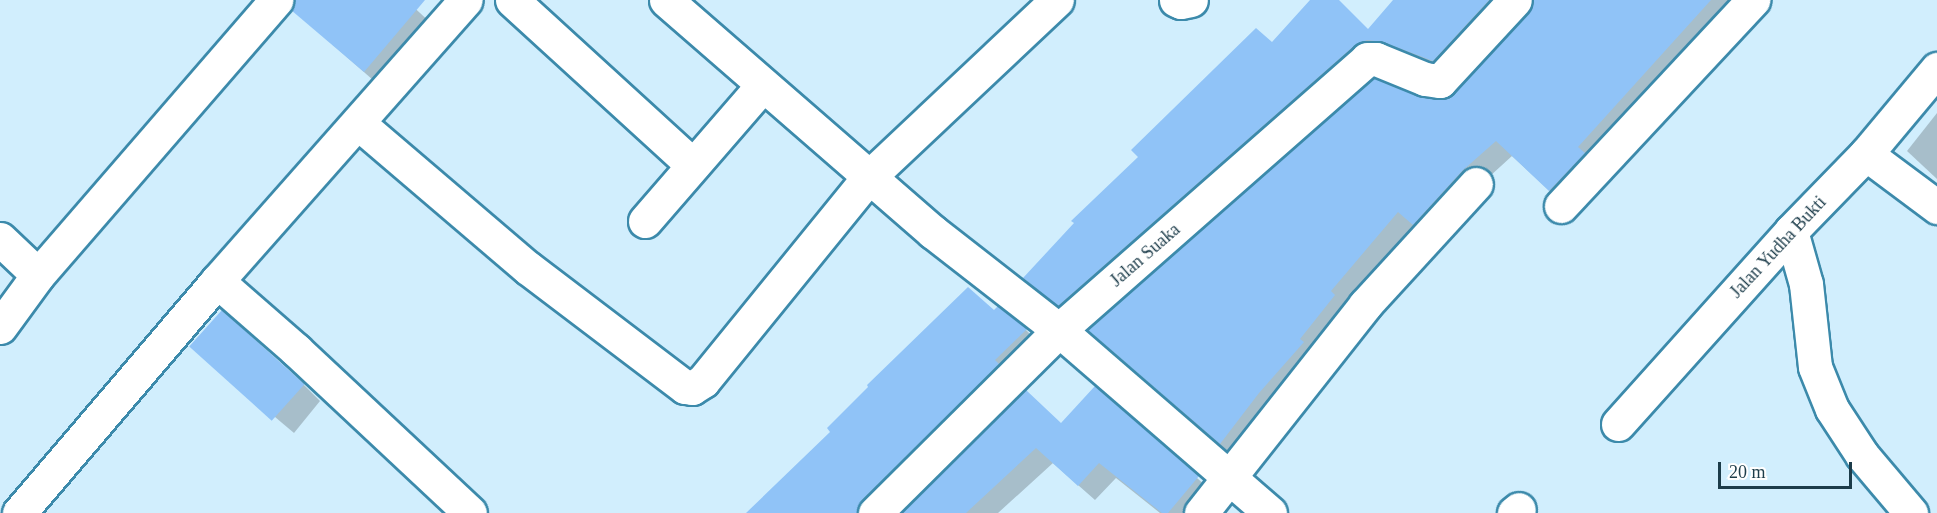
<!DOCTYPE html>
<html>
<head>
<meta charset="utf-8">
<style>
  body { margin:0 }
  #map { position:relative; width:1937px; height:513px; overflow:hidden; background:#d1eefd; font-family:"Times New Roman",serif }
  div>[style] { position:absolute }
  .shadow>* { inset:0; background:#0003 }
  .building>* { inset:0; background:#90c3f7; transform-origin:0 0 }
  .roads { filter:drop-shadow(2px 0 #3c8aab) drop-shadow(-2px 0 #3c8aab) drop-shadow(0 2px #3c8aab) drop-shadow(0 -2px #3c8aab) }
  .minor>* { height:33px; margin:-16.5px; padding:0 16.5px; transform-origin:16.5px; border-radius:16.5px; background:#fff }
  span { translate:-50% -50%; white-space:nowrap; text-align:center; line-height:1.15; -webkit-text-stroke:5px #fff; paint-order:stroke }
  .street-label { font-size:18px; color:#1c3c4a }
  .scale { position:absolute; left:1718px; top:462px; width:134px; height:27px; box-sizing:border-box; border:3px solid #1c3c4a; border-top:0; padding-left:8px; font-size:18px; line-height:21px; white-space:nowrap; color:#1c3c4a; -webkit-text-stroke:4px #fff; paint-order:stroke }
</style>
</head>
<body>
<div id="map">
  <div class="shadow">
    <div style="clip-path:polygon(316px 0,406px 0,433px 25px,381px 87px,301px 17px)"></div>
    <div style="clip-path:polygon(1312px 0,1337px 0,1369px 31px,1395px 0,1522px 0,1449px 76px,1384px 56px,1075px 321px,1041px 294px,1025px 278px,1272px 44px)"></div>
    <div style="clip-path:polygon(1535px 0,1740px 0,1566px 206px,1512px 156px,1478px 187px,1236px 459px,1090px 330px,1422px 99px,1446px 100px,1530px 14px)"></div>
    <div style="clip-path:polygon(1937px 113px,1937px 179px,1907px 151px)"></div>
    <div style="clip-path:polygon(994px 313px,1026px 330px,1041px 345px,880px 513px,765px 513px)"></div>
    <div style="clip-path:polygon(191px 346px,304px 385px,320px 401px,294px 433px)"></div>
    <div style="clip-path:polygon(1096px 389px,1214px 493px,1197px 513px,1160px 513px,1116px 478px,1095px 500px,1053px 463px,998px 513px,904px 513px,1061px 426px)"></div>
  </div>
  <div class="building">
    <div style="clip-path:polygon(294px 0,425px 0,364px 72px,291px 10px)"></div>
    <div style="clip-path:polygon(1310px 0,1339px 0,1368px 29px,1393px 0,1489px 0,1433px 61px,1383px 42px,1367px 40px,1355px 45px,1058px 306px,1023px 278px,1074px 223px,1071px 221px,1138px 157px,1131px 150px,1256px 28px,1272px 42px)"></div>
    <div style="clip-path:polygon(1533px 0,1711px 0,1578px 147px,1585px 153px,1549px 191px,1496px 141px,1462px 171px,1413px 225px,1398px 212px,1331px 291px,1335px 295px,1300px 339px,1304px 342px,1259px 393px,1220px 444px,1088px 330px,1374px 78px,1418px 96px,1447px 98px,1529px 13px)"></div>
    <div style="clip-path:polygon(968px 287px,994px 310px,998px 306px,1027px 329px,995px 360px,999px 364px,862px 500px,857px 513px,746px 513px,830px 432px,827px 428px,868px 387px,867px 385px)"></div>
    <div style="left:222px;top:310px;width:111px;height:49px;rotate:42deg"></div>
    <div style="clip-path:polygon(1095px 386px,1199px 476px,1168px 513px,1162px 513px,1099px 463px,1078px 486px,1036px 448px,966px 513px,902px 513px,1026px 390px,1061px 423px)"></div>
  </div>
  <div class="roads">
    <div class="minor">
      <div style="left:512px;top:0;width:245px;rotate:42.4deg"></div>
      <div style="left:666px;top:0;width:354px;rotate:41deg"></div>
      <div style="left:933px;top:232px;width:160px;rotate:37.9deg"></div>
      <div style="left:1059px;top:330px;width:279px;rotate:40.9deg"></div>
      <div style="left:1176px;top:0;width:5px;rotate:22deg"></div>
      <div style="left:1181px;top:2px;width:10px;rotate:-11deg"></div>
      <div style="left:358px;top:123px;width:223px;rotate:40.5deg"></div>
      <div style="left:528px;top:268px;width:197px;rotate:37.2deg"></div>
      <div style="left:685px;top:387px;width:7px;rotate:8deg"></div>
      <div style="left:692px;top:388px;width:13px;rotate:-32deg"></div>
      <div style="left:703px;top:381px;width:263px;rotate:-50.9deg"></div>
      <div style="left:869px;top:177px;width:258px;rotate:-43.3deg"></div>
      <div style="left:1866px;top:154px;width:89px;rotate:36.7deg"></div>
      <div style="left:1561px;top:206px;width:282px;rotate:-47deg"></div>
      <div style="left:645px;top:221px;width:180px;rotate:-49.1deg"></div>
      <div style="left:1791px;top:231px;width:55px;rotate:74.2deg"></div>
      <div style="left:1806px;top:284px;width:83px;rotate:83.8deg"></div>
      <div style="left:1815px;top:367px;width:45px;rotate:68deg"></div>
      <div style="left:1832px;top:409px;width:55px;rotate:56.9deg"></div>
      <div style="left:1862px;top:455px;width:76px;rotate:49.8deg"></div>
      <div style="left:0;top:239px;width:52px;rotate:43.5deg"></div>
      <div style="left:217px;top:281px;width:105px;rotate:41.1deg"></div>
      <div style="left:296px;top:350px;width:238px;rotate:43.1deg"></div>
      <div style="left:0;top:327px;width:64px;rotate:-53.8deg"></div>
      <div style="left:38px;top:275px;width:364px;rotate:-49.1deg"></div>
      <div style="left:1618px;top:424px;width:259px;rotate:-48.1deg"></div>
      <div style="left:1791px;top:231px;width:107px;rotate:-45.8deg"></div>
      <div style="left:1866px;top:154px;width:111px;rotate:-50.1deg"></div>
      <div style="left:19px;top:513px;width:305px;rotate:-49.5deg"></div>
      <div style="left:217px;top:281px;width:375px;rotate:-48.5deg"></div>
      <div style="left:875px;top:513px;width:260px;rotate:-44.8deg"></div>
      <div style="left:1059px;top:330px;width:410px;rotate:-41.3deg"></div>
      <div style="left:1367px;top:59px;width:9px"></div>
      <div style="left:1376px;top:59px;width:53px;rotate:22.2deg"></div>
      <div style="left:1425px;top:79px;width:15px;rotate:8deg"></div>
      <div style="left:1440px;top:81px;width:110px;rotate:-47.2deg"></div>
      <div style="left:1201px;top:513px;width:265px;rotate:-51.7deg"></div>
      <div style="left:1365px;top:305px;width:164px;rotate:-47.5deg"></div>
      <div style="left:1514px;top:513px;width:6px;rotate:-39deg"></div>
    </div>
  </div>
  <div class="street-label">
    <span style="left:1778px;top:247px;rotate:-47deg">Jalan Yudha Bukti</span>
    <span style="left:1145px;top:255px;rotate:-41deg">Jalan Suaka</span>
  </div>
  <div class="scale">20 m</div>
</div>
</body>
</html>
